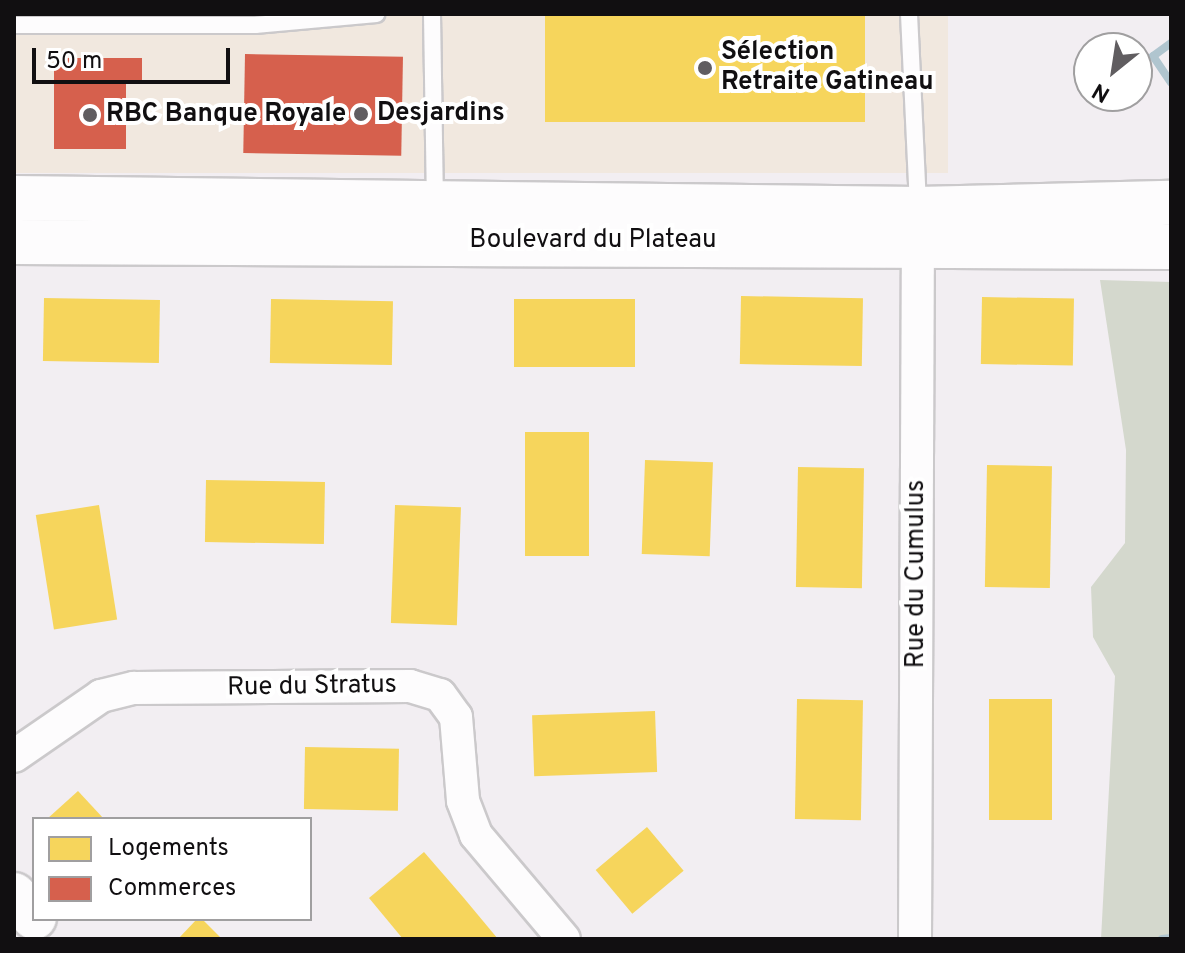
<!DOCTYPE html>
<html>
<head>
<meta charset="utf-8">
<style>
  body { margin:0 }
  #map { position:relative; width:1185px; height:953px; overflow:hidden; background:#f2eef2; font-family:Overpass,sans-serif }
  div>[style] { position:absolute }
  .commercial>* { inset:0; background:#f1e8df; transform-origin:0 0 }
  .green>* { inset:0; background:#d4d8cd }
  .homes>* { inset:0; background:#f6d55c; transform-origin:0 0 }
  .shops>* { inset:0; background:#d6604d; transform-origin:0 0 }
  .stream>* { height:8px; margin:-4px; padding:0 4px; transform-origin:4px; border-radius:4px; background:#b0c5cf }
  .roads { filter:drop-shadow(2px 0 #cbc9cb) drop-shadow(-2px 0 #cbc9cb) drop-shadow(0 2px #cbc9cb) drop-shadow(0 -2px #cbc9cb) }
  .lane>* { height:16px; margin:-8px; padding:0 8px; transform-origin:8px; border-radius:8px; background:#fdfcfd }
  .street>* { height:32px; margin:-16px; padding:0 16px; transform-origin:16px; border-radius:16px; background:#fdfcfd }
  .secondary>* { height:44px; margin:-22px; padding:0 22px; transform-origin:22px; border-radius:22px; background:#fdfcfd }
  .dots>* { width:22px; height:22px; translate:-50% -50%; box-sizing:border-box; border:4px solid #fff; border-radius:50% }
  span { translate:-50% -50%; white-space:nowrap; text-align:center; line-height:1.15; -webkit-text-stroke:8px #fff; paint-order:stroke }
  .poi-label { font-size:26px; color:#110f11; font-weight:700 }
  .left { translate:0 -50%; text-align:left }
  .street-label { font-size:26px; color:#110f11 }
  .frame { position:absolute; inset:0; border:16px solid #110f11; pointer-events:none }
  .legend { position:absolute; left:32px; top:817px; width:280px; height:104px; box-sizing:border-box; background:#fff; border:2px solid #a09fa0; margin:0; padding:10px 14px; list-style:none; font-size:24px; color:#110f11 }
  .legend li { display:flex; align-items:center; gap:16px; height:40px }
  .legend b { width:40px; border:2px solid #a09fa0 }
  .north { position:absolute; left:1073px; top:32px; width:80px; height:80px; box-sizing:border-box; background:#fff; border:2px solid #a09fa0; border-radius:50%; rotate:210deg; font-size:22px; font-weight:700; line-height:32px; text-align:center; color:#110f11 }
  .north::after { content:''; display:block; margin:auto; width:28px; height:36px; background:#605d60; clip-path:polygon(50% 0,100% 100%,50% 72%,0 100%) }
  .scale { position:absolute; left:32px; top:48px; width:198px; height:36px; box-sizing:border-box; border:4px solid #110f11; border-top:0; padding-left:10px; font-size:24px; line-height:28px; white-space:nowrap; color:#110f11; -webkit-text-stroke:6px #fff; paint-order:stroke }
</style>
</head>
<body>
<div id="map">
  <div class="commercial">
    <div style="left:14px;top:14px;width:934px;height:159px"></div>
  </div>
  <div class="green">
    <div style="clip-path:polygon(1100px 280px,1171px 282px,1171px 939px,1101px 939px,1115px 676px,1093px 637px,1091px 587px,1125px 543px,1126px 450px)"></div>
  </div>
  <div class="homes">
    <div style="left:545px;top:14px;width:320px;height:108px"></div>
    <div style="left:741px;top:296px;width:122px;height:68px;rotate:1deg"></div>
    <div style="left:982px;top:297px;width:92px;height:67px;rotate:1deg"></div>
    <div style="left:44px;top:298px;width:116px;height:63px;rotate:1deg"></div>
    <div style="left:271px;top:299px;width:122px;height:64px;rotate:1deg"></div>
    <div style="left:514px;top:299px;width:121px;height:68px"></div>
    <div style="left:525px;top:432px;width:64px;height:124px"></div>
    <div style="left:645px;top:460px;width:68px;height:94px;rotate:2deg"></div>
    <div style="left:987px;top:465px;width:65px;height:122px;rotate:1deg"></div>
    <div style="left:798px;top:467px;width:66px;height:120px;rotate:1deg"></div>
    <div style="left:206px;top:480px;width:119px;height:62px;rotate:1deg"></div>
    <div style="left:99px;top:505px;width:116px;height:64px;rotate:81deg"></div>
    <div style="left:395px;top:505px;width:66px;height:118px;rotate:2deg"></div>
    <div style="left:797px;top:699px;width:66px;height:120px;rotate:1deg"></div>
    <div style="left:989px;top:699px;width:63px;height:121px"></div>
    <div style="left:655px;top:711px;width:61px;height:123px;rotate:88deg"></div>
    <div style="left:305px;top:747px;width:94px;height:62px;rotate:1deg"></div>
    <div style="clip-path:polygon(78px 791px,104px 819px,47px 819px)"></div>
    <div style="left:647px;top:827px;width:57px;height:67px;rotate:50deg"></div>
    <div style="clip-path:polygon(424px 852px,463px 897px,498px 939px,403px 939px,369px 898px)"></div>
    <div style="clip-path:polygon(197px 919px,202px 919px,222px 939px,178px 939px)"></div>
  </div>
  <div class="shops">
    <div style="left:245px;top:54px;width:158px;height:99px;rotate:1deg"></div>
    <div style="clip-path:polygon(54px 58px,142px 58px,142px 80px,126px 81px,126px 149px,54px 149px)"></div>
  </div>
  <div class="stream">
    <div style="left:1171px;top:43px;width:22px;rotate:144deg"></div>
    <div style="left:1153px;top:56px;width:32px;rotate:56deg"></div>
    <div style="left:1162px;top:939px;width:9px;rotate:-6deg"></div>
  </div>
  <div class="roads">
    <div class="lane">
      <div style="left:432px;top:14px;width:186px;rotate:89.1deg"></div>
      <div style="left:909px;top:14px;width:194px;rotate:87.3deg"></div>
      <div style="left:14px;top:25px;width:241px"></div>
      <div style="left:255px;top:25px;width:122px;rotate:-5.2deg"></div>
    </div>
    <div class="street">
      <div style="left:14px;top:756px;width:106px;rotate:-34.6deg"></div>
      <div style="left:101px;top:696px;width:34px;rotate:-14deg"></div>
      <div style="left:134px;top:688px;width:276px;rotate:-0.4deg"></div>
      <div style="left:410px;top:686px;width:31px;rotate:17deg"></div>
      <div style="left:440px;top:695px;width:27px;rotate:54deg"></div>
      <div style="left:456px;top:717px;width:84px;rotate:85.2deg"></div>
      <div style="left:463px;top:801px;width:36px;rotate:69deg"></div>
      <div style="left:476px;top:835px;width:136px;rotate:49.8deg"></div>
      <div style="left:915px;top:939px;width:713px;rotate:-89.76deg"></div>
    </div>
    <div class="secondary">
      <div style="left:14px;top:198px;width:904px;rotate:0.7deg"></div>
      <div style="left:918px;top:209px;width:253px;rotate:-1.4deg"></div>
      <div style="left:14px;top:242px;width:1157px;rotate:0.25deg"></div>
      <div style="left:14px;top:895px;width:30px;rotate:48deg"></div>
    </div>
  </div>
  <div class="dots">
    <div style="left:705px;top:68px;background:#605d60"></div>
    <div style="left:361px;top:114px;background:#605d60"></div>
    <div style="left:90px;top:115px;background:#605d60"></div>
  </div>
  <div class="poi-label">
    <span class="left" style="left:721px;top:68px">Sélection<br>Retraite Gatineau</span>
    <span class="left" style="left:377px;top:114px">Desjardins</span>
    <span class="left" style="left:106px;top:115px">RBC Banque Royale</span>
  </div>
  <div class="street-label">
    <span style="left:593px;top:241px">Boulevard du Plateau</span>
    <span style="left:917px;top:574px;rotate:-90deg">Rue du Cumulus</span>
    <span style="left:312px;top:687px;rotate:-1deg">Rue du Stratus</span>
  </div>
  <div class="frame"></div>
  <ul class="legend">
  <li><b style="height:22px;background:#f6d55c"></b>Logements</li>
  <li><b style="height:22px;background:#d6604d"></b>Commerces</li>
  </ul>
  <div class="north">N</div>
  <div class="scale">50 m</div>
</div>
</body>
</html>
